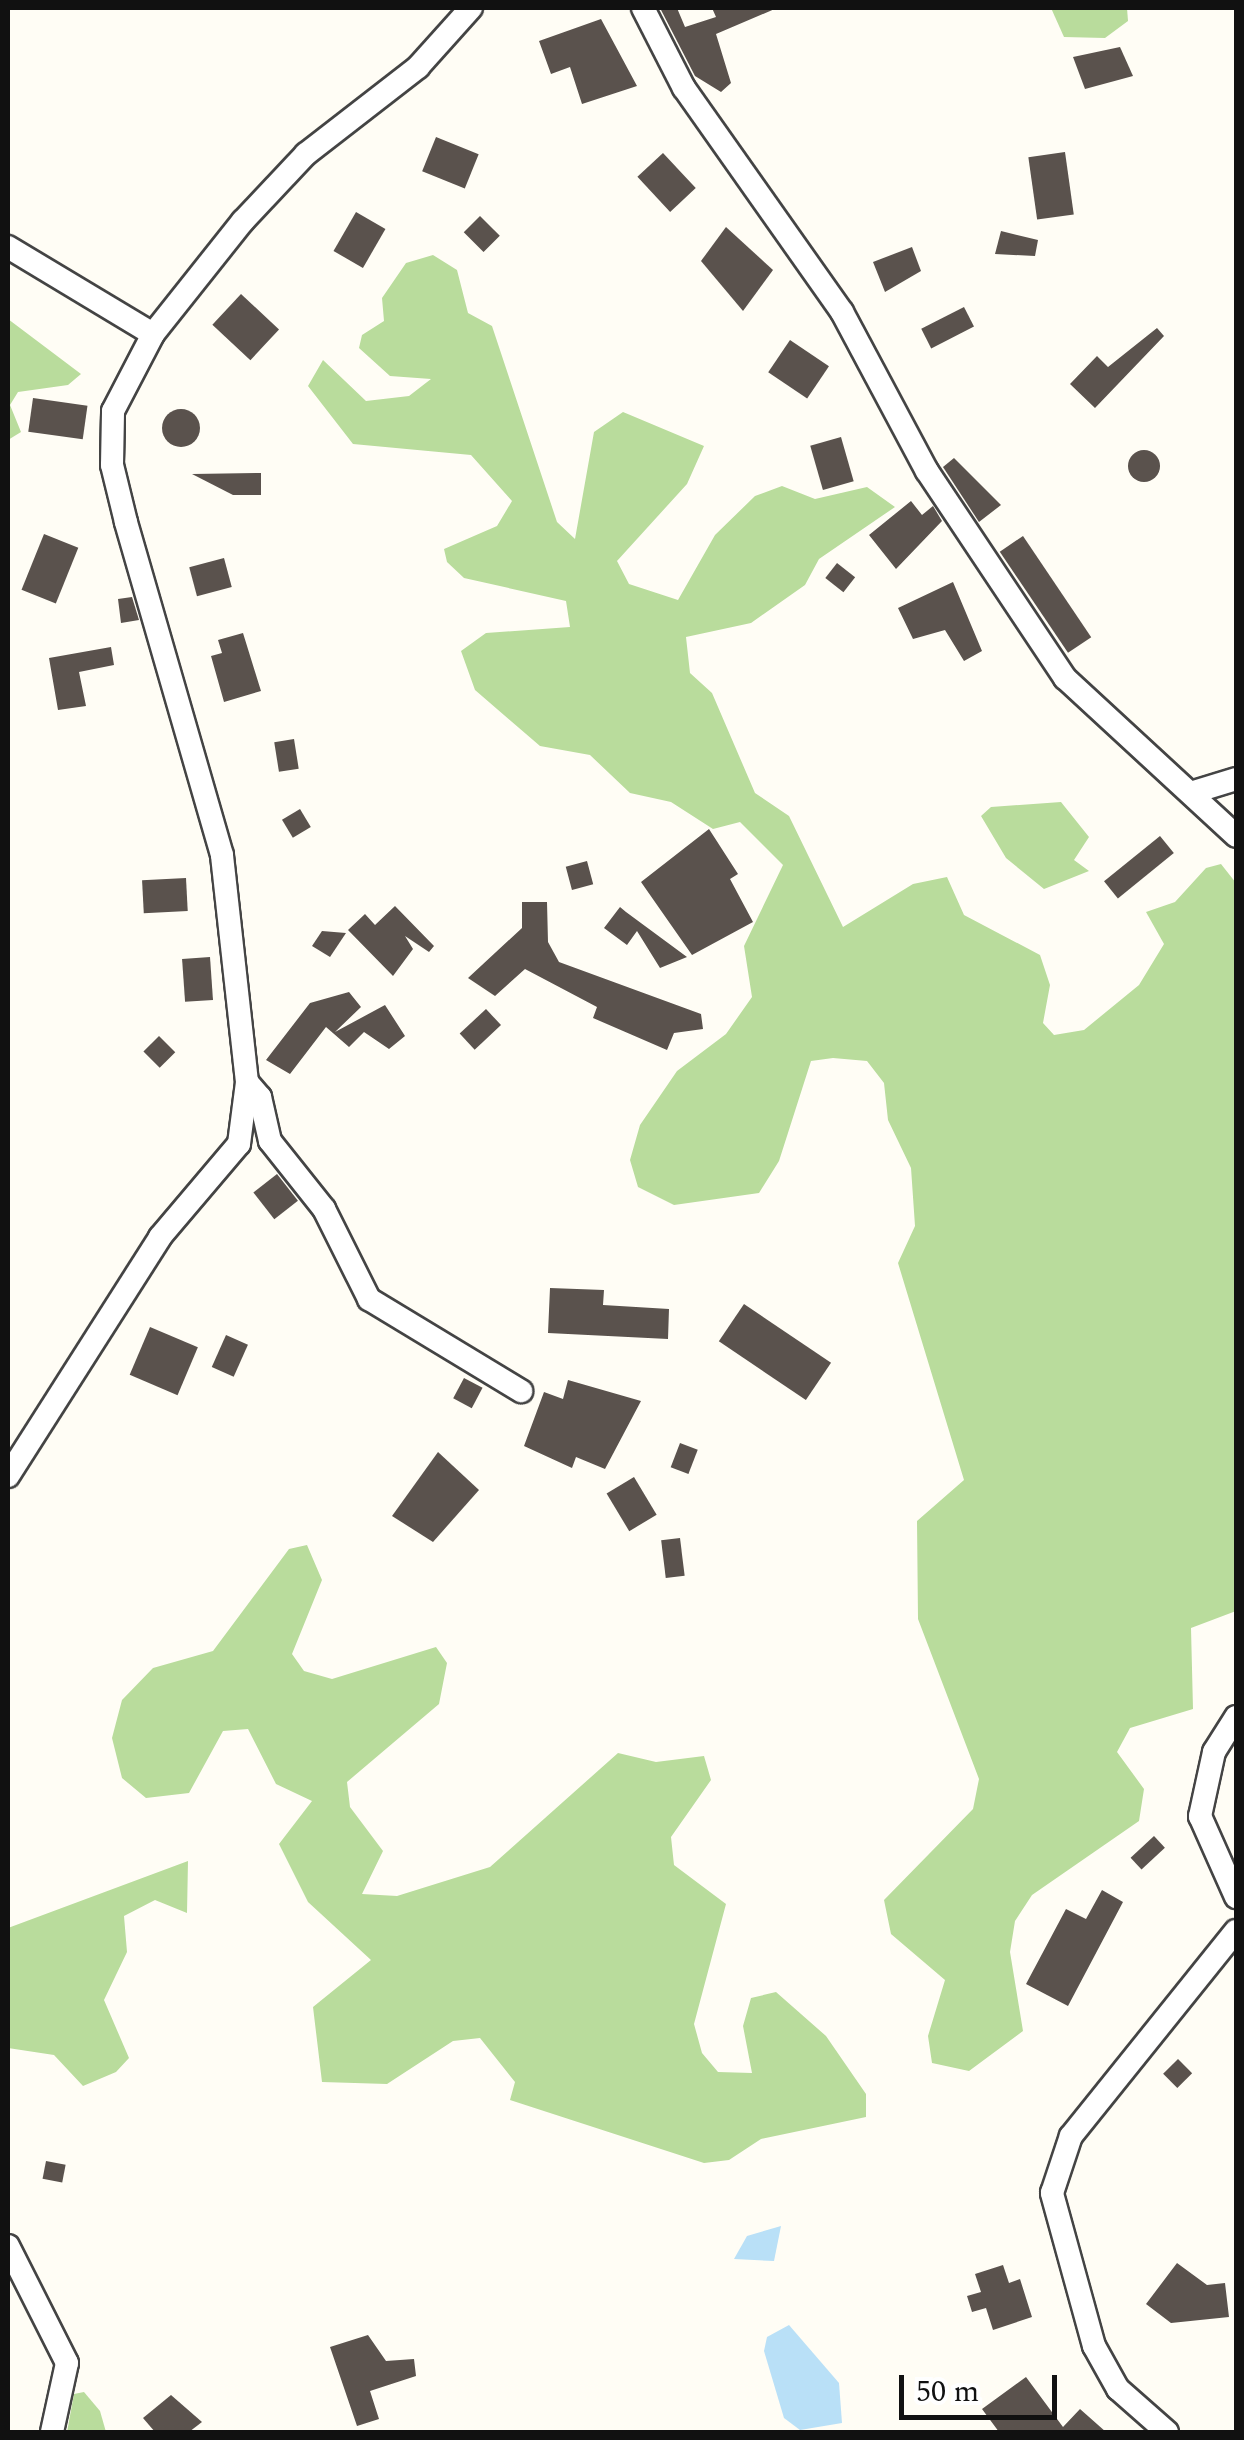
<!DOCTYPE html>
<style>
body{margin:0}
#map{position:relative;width:1244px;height:2440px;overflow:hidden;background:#fffdf5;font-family:Spectral,serif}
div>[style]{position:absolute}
.forest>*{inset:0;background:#b9dc9c}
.water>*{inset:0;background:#b9e0f7}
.building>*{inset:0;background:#5a524d;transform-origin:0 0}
.round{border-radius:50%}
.roads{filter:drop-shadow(2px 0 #444) drop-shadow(-2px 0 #444) drop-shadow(0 2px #444) drop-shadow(0 -2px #444)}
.minor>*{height:22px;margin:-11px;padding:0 11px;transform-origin:11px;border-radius:11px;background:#fff}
span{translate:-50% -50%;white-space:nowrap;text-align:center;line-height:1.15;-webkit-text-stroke:10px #fff;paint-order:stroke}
.frame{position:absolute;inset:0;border:10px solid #111;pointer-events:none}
.scale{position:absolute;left:899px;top:2375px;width:158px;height:45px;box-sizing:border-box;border:5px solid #111;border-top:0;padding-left:12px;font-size:30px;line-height:35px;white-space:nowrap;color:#111;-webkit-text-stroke:8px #fff;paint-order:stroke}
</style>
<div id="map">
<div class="forest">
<div style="clip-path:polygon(1051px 8px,1127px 8px,1128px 21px,1105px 38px,1064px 37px)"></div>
<div style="clip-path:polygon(433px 255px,457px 270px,468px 313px,492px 326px,557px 522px,575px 539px,594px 432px,623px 412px,704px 446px,687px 484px,617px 561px,629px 584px,678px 600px,715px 535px,755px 496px,782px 486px,815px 499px,867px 487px,895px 507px,819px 559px,805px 585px,751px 623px,686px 637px,690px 673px,712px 693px,755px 793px,789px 816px,843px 927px,913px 884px,947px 877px,964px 915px,1040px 955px,1050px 985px,1043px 1023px,1054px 1035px,1084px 1030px,1139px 985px,1164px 944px,1146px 912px,1175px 902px,1206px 868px,1221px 864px,1236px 883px,1236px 1611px,1191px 1628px,1193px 1709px,1130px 1728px,1117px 1752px,1144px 1789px,1139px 1821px,1032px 1895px,1015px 1921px,1010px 1952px,1023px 2031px,969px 2071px,932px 2063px,928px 2036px,945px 1980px,891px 1934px,884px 1900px,973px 1809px,979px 1779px,918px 1619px,917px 1521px,964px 1480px,898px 1263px,915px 1226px,911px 1168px,888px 1120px,884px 1083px,867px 1061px,833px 1058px,811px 1061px,779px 1161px,759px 1193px,674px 1205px,638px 1187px,630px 1160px,640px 1125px,677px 1071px,726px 1034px,752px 997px,744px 946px,783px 865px,740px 822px,713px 829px,671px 802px,630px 793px,590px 755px,540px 746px,475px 690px,461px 651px,486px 633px,570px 627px,566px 601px,464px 578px,447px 562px,444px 549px,497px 526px,512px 501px,471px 455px,353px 444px,308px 386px,323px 360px,366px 401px,409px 396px,431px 379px,390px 376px,359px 348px,362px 335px,384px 321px,382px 298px,406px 263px)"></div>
<div style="clip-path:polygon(8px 319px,81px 374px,68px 385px,18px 392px,10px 405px,21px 432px,8px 440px)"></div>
<div style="clip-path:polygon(1061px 802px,1089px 837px,1074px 860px,1089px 871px,1044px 889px,1006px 858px,981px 816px,991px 807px)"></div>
<div style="clip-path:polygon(307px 1545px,322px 1580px,292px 1654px,304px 1671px,332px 1679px,436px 1647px,447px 1663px,439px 1704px,347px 1782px,350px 1807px,383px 1851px,362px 1894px,397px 1896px,490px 1867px,618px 1753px,656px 1762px,704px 1756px,711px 1780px,671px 1837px,674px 1865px,726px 1904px,694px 2024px,702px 2053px,718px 2072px,752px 2073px,743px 2026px,751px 1998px,776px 1992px,826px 2036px,866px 2094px,866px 2117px,761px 2139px,729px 2160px,704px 2163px,510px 2100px,515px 2082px,480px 2038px,453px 2041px,387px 2084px,322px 2082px,313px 2007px,371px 1960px,308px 1902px,279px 1844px,312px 1801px,276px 1784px,248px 1729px,223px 1731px,189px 1793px,146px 1798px,122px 1778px,112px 1738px,122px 1700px,153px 1668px,213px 1651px,289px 1549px)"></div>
<div style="clip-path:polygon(188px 1861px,187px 1913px,155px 1900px,124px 1916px,127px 1952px,104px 2000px,129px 2058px,116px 2072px,83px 2086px,54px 2055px,8px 2048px,8px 1928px)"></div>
<div style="clip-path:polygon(84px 2392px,100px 2411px,106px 2432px,67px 2432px,74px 2394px)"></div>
</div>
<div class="water">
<div style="clip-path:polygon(781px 2226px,774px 2261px,734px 2259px,747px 2236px)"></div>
<div style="clip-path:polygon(789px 2325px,839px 2383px,842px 2423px,800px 2430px,784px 2418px,764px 2351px,767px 2337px)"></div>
</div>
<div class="building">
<div style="clip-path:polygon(660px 8px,677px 8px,685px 27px,716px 17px,712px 8px,777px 8px,716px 34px,731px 83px,721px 92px,695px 76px)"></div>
<div style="clip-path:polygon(601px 19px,637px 86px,582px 104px,570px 67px,551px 74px,539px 41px)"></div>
<div style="clip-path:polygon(1120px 47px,1133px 76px,1085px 89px,1073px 57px)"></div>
<div style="left:436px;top:137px;width:46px;height:37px;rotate:22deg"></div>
<div style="left:1065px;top:152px;width:63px;height:37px;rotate:82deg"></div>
<div style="left:663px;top:153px;width:48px;height:35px;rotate:47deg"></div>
<div style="left:356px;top:212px;width:34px;height:45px;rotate:30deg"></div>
<div style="left:480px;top:216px;width:28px;height:23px;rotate:45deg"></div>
<div style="clip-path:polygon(726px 227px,773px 270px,743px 311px,701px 261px)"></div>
<div style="clip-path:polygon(1001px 231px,1038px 240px,1035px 256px,995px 254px)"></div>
<div style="clip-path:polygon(912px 247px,921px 271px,885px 292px,873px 262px)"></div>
<div style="left:241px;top:294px;width:52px;height:42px;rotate:43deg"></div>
<div style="left:964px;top:307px;width:22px;height:48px;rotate:63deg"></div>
<div style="clip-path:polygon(1157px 328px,1164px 336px,1095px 408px,1070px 384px,1097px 356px,1108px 367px)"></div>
<div style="left:790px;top:340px;width:47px;height:39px;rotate:34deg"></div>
<div style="left:33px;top:398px;width:55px;height:34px;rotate:8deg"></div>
<div class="round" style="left:162px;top:409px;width:38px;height:38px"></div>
<div style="left:841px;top:437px;width:46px;height:32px;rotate:74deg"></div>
<div class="round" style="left:1128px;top:450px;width:32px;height:32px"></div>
<div style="clip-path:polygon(954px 458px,1001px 505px,979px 522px,943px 467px)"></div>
<div style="clip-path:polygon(261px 473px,261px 495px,233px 495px,192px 474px)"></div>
<div style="clip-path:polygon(911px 501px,922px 515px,933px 506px,942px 521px,896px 569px,869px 535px)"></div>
<div style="left:44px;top:534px;width:37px;height:60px;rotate:22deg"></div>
<div style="left:1023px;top:536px;width:122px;height:28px;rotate:56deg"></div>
<div style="left:224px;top:558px;width:30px;height:36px;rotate:75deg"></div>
<div style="left:837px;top:563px;width:23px;height:19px;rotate:38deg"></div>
<div style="clip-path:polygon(953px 582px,982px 651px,964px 661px,945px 630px,913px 639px,898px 608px)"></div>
<div style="clip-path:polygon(132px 597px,139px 620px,121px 623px,118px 599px)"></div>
<div style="clip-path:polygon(243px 633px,261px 691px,224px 702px,211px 656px,222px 653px,218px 640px)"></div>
<div style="clip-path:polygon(111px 647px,114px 665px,79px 672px,86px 706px,58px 710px,49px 658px)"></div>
<div style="left:294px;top:739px;width:30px;height:20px;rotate:81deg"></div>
<div style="left:300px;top:809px;width:21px;height:21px;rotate:59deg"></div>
<div style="clip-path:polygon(709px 829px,738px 874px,730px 879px,753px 922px,692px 955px,641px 882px)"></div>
<div style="left:1160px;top:836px;width:22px;height:72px;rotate:51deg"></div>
<div style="left:587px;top:861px;width:24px;height:22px;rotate:75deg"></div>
<div style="left:186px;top:878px;width:33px;height:44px;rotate:87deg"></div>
<div style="clip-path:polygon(522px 902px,547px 902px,548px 942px,559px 962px,701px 1014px,703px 1029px,674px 1033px,667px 1050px,593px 1018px,597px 1007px,525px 969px,495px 996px,468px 978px,522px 928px)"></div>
<div style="clip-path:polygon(395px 906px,434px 946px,429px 952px,405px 936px,413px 949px,393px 976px,348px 930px,365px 914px,375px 925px)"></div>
<div style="clip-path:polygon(620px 907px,626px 912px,687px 957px,660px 968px,637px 931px,627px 945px,604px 928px)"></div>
<div style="clip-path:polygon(322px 931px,346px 933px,330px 957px,312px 946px)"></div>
<div style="left:210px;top:957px;width:43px;height:28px;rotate:86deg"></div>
<div style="clip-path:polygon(349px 992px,361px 1007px,335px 1032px,385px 1005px,405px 1036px,389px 1049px,364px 1032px,349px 1047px,326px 1027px,290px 1074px,266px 1060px,310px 1003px)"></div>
<div style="left:486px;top:1009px;width:22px;height:36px;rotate:47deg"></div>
<div style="left:159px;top:1036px;width:23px;height:22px;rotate:45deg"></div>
<div style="left:277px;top:1174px;width:34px;height:30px;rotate:52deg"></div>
<div style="clip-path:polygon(550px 1288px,604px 1290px,603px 1305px,669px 1309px,668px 1339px,548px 1333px)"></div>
<div style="left:744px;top:1304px;width:105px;height:45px;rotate:34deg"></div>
<div style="left:150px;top:1327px;width:52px;height:52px;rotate:23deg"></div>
<div style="left:226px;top:1335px;width:24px;height:35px;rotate:24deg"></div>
<div style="left:464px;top:1378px;width:21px;height:23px;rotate:28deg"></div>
<div style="clip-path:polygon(568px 1380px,641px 1401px,605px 1469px,576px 1457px,572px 1468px,524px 1446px,544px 1392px,563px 1399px)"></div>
<div style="left:680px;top:1443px;width:19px;height:26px;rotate:21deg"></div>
<div style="clip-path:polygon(438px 1452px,479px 1490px,433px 1542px,392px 1516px)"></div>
<div style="left:634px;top:1477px;width:44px;height:32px;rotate:59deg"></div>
<div style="left:680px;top:1538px;width:38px;height:19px;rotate:83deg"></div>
<div style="left:1154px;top:1836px;width:16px;height:32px;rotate:47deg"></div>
<div style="clip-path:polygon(1102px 1890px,1123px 1902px,1068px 2006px,1026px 1984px,1066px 1909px,1086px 1919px)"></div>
<div style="left:1178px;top:2059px;width:20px;height:21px;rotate:45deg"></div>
<div style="left:46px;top:2161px;width:20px;height:18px;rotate:11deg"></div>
<div style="clip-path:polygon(1177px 2263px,1207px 2285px,1225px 2283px,1229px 2317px,1171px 2323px,1146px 2304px)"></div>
<div style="clip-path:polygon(1003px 2265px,1009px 2283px,1020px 2279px,1032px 2317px,993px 2330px,986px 2308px,972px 2312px,967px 2296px,981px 2292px,975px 2274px)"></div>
<div style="clip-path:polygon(368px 2335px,386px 2361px,414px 2359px,416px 2376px,370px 2391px,379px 2419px,357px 2426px,330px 2347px)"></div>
<div style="clip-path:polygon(1026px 2377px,1063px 2427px,1080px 2409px,1106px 2432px,999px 2432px,982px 2409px)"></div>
<div style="clip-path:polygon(171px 2395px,202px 2422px,189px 2432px,155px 2432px,143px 2418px)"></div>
</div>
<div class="roads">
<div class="minor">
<div style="left:643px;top:8px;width:90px;rotate:62.9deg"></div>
<div style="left:684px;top:88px;width:274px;rotate:54.8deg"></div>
<div style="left:842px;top:312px;width:180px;rotate:61.9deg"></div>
<div style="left:927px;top:471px;width:249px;rotate:56.3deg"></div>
<div style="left:1065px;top:678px;width:233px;rotate:42.7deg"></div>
<div style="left:8px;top:247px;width:169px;rotate:31deg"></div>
<div style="left:1197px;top:791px;width:41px;rotate:-17.1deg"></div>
<div style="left:247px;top:1082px;width:20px;rotate:49deg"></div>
<div style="left:260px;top:1097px;width:45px;rotate:77.2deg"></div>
<div style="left:270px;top:1141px;width:87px;rotate:51.5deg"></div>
<div style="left:324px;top:1209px;width:101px;rotate:63.4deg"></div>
<div style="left:369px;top:1299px;width:178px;rotate:31.2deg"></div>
<div style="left:8px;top:1476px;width:283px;rotate:-57.5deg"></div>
<div style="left:160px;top:1237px;width:122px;rotate:-49.7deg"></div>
<div style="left:239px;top:1144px;width:63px;rotate:-82.6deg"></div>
<div style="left:247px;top:1082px;width:228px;rotate:-96.3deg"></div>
<div style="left:222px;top:855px;width:347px;rotate:-106.1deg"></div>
<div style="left:126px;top:522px;width:59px;rotate:-103.8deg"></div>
<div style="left:112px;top:465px;width:54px;rotate:-88.9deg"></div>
<div style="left:113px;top:411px;width:87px;rotate:-62.5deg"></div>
<div style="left:153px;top:334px;width:144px;rotate:-51.5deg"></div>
<div style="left:243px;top:221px;width:92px;rotate:-46.8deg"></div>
<div style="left:306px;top:154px;width:142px;rotate:-37.8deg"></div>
<div style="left:418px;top:67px;width:79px;rotate:-48.1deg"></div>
<div style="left:1236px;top:1717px;width:41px;rotate:122.2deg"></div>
<div style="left:1214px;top:1752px;width:66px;rotate:102.3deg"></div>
<div style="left:1200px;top:1816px;width:89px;rotate:66deg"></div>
<div style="left:8px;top:2246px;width:131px;rotate:63.2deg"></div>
<div style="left:67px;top:2363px;width:71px;rotate:102.3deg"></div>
<div style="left:1167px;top:2432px;width:65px;rotate:-138.7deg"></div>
<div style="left:1118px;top:2389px;width:49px;rotate:-119.2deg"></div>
<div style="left:1094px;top:2346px;width:159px;rotate:-105.4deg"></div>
<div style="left:1052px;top:2193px;width:60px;rotate:-71.6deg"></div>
<div style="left:1071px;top:2136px;width:263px;rotate:-51.2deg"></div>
</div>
</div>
<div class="frame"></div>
<div class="scale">50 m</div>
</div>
